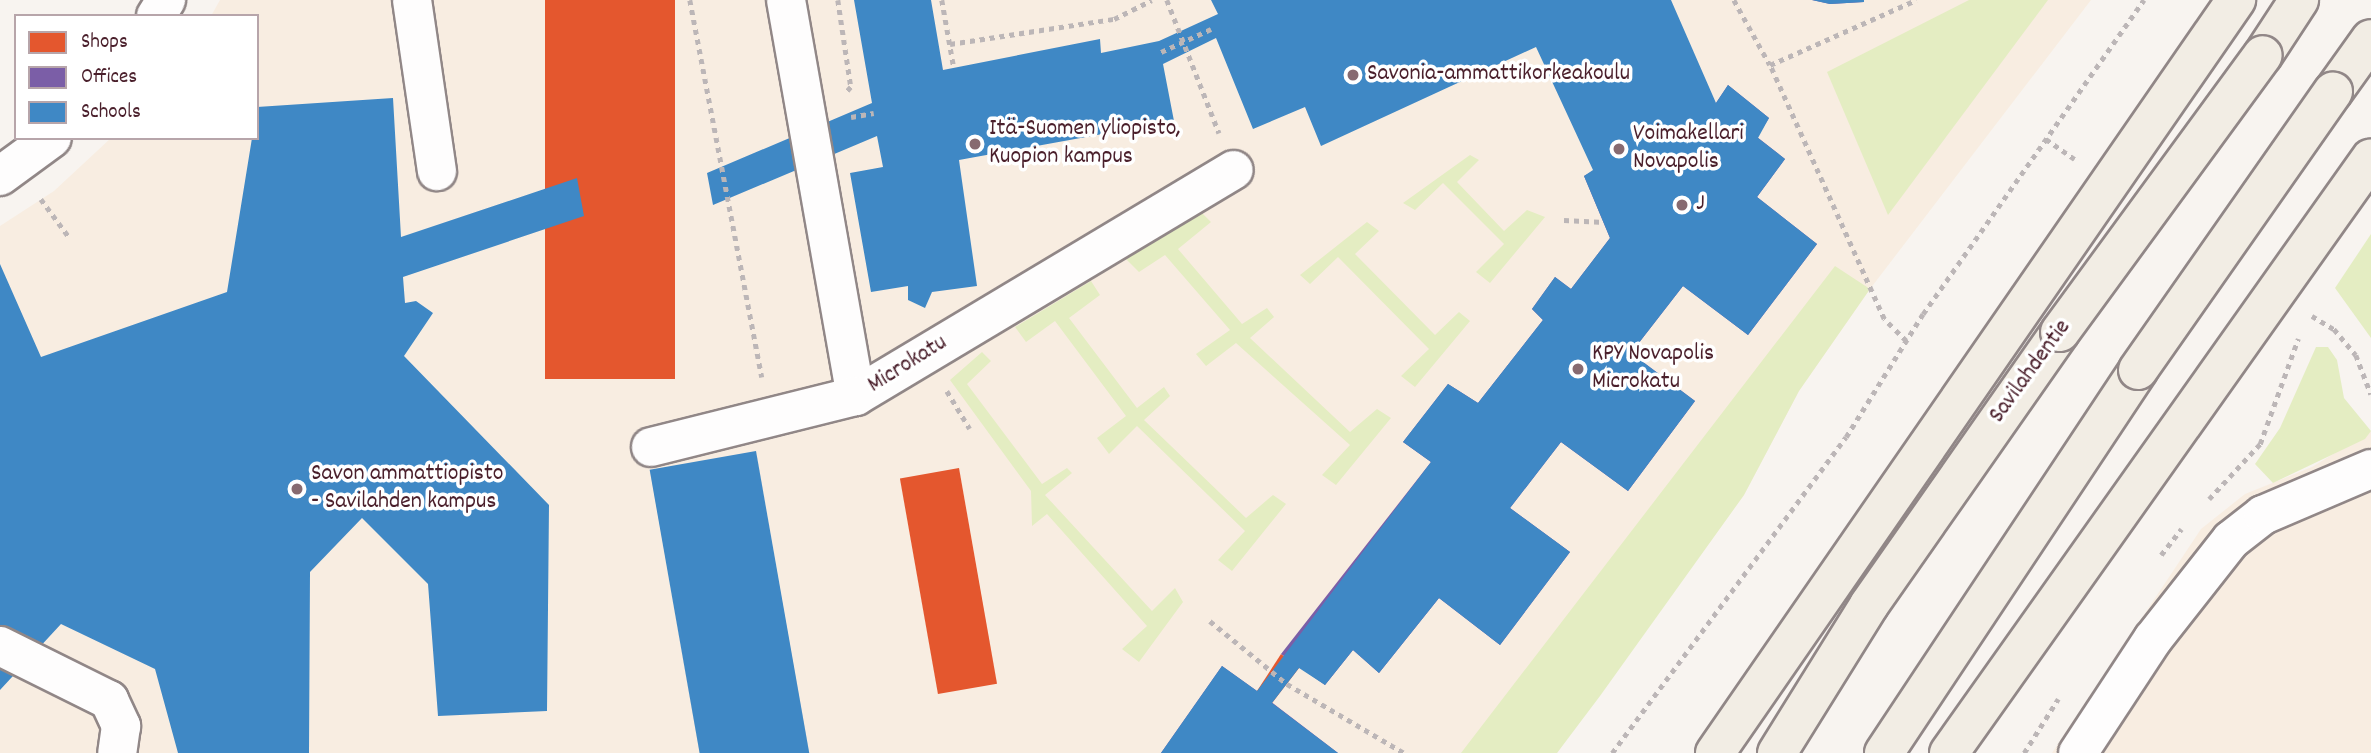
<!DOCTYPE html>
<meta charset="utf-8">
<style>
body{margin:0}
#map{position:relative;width:2371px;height:753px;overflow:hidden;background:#f8f4f0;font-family:Dekko,sans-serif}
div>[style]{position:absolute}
.built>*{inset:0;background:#f8ede1}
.green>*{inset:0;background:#e4edc2}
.shops>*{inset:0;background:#e4572e;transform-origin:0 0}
.offices>*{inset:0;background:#7b5ea7}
.schools>*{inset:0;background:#3f88c5;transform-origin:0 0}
.path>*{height:4.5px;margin-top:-2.25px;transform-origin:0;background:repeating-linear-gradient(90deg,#bcb6b7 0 5px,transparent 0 10px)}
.roads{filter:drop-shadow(2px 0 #918787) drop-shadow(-2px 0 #918787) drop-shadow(0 2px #918787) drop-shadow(0 -2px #918787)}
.minor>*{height:38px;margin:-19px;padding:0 19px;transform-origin:19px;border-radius:19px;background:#fefdfd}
.major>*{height:38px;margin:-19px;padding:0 19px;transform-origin:19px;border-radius:19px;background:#f2ede4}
.bridges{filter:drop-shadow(2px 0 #918787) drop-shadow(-2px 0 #918787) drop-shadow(0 2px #918787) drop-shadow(0 -2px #918787)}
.major-bridge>*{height:38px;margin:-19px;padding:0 19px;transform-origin:19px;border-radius:19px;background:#f2ede4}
.dots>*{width:19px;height:19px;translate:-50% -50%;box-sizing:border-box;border:4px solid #fff;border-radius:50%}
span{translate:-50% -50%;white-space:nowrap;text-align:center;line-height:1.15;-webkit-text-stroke:7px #fff;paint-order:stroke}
.poi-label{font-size:24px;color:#4a1f2b}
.left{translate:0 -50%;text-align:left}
.street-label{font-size:24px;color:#4a1f2b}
.legend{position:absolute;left:14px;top:14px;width:245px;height:126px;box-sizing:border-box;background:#fff;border:2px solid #b7a5aa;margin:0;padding:9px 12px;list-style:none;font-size:21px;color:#4a1f2b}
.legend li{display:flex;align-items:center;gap:14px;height:35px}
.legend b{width:35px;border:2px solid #b7a5aa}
</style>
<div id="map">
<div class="built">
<div style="clip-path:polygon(220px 0,2091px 0,1870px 289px,1799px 391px,1744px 495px,1557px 753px,0 753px,0 226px,54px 191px,111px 138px,257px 138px,257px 16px,211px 16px)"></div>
<div style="clip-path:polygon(2371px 431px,2371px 753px,2052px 753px,2201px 529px,2245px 494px,2312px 467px)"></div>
</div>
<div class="green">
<div style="clip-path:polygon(1969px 0,2048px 0,1888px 215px,1827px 72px)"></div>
<div style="clip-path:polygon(1470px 155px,1479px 160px,1457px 182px,1504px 231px,1527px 210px,1545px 217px,1490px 283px,1476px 272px,1504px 244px,1443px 183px,1415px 210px,1403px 203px)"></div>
<div style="clip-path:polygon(1201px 212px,1211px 222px,1178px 249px,1242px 324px,1267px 308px,1274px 317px,1250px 338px,1350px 432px,1377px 409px,1391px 418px,1336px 485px,1322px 475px,1350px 445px,1236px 343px,1206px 366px,1196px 354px,1230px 330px,1165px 255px,1139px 272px,1126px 259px)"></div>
<div style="clip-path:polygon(1367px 222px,1379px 231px,1355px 254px,1435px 335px,1459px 312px,1470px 321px,1415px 387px,1401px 376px,1429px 349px,1338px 257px,1310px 284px,1300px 275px)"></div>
<div style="clip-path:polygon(2371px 234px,2371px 338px,2335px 288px)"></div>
<div style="clip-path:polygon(1835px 266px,1870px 289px,1799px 391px,1744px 495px,1600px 696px,1557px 753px,1461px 753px)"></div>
<div style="clip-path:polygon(1091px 281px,1100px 295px,1069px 318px,1137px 408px,1164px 387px,1170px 396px,1144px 420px,1246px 518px,1273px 495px,1286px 504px,1232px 571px,1218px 560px,1245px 531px,1137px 426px,1109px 454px,1097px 438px,1126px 416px,1055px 321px,1026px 342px,1015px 327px)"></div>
<div style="clip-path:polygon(2316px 347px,2328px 347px,2337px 360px,2344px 398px,2371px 431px,2365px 439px,2273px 483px,2255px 464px,2280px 428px)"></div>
<div style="clip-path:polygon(982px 352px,991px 361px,967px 384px,1042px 484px,1067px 468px,1072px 473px,1045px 495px,1152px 611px,1175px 588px,1183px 602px,1139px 662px,1122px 649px,1147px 626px,1047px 514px,1032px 526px,1031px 491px,950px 380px)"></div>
</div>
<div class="shops">
<div style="left:545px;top:0;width:130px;height:379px"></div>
<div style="left:959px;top:468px;width:219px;height:60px;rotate:80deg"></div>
<div style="clip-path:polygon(1281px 654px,1299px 668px,1272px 703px,1257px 691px)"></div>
</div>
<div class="offices">
<div style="clip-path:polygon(1812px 0,1864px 0,1864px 2px,1830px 4px)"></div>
<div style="clip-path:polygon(1728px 85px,1769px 118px,1757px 137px,1785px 159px,1757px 197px,1817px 244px,1748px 335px,1683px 286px,1631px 353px,1695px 401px,1628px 491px,1561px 442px,1510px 508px,1570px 552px,1500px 645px,1439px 598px,1379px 673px,1353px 650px,1325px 685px,1281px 654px,1431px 462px,1403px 442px,1448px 384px,1478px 403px,1543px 320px,1532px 309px,1555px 277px,1571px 289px,1610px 238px,1584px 176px,1716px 103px)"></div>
<div style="clip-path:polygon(1222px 666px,1257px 691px,1338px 753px,1161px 753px)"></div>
</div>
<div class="schools">
<div style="clip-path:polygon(854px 0,931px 0,943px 70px,1100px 39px,1101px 53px,1159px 41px,1218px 14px,1211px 0,1671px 0,1716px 103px,1728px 85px,1769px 118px,1758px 138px,1785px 159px,1757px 197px,1817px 244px,1748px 335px,1683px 286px,1631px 353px,1695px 401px,1628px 491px,1561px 442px,1510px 508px,1570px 552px,1500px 645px,1439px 598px,1379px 673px,1353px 650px,1325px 685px,1299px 668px,1272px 703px,1338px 753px,1161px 753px,1222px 666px,1257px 691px,1431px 462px,1403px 442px,1448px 384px,1478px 403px,1543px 320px,1532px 309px,1555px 277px,1571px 289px,1610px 238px,1584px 176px,1593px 170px,1536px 47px,1321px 146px,1305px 107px,1253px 129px,1216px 38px,1163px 64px,1174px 121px,959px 160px,977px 286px,932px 292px,925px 308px,908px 300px,908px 286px,871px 292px,850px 173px,883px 167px,877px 136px,713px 205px,707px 173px,872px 103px)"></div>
<div style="clip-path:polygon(1812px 0,1864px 0,1864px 2px,1830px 4px)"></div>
<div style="clip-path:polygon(393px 98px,401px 237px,577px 178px,584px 216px,403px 277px,405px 303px,416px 301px,433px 313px,404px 356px,549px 505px,547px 711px,438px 716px,428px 584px,362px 518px,310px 572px,309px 753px,178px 753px,155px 669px,61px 624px,0 690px,0 264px,41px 357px,227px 292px,252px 138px,257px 138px,257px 107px)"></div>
<div style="left:756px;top:451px;width:307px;height:108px;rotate:80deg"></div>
</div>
<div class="path">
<div style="left:690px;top:0;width:384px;rotate:79.2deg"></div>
<div style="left:838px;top:0;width:88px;rotate:81.5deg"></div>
<div style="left:851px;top:87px;width:9px;rotate:131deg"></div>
<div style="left:942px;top:0;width:69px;rotate:80deg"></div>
<div style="left:1167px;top:0;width:143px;rotate:68.6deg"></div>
<div style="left:1734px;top:0;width:74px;rotate:61deg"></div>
<div style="left:950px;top:44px;width:166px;rotate:-8.7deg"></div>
<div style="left:1114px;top:19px;width:42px;rotate:-26.6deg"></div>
<div style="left:1161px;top:52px;width:55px;rotate:-24.7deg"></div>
<div style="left:851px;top:117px;width:23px;rotate:-10deg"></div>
<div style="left:2046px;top:139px;width:35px;rotate:35deg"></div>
<div style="left:41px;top:199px;width:47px;rotate:53.6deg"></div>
<div style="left:1564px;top:220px;width:40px;rotate:2.9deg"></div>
<div style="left:2312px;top:316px;width:26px;rotate:31deg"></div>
<div style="left:2334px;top:329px;width:34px;rotate:50deg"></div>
<div style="left:2356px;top:355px;width:42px;rotate:69deg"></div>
<div style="left:1906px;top:341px;width:31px;rotate:-135deg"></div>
<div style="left:1884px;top:319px;width:278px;rotate:-114.2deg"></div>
<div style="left:1770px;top:65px;width:160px;rotate:-24deg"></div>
<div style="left:947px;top:391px;width:44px;rotate:58.8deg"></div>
<div style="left:2209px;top:499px;width:75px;rotate:-47.2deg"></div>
<div style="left:2260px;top:444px;width:112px;rotate:-70.1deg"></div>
<div style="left:2161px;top:555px;width:33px;rotate:-52deg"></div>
<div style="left:1210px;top:621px;width:99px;rotate:39.3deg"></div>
<div style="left:1287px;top:684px;width:136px;rotate:30.5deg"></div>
<div style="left:1612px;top:753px;width:393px;rotate:-53.5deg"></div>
<div style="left:1846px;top:437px;width:145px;rotate:-58deg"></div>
<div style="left:1923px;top:314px;width:384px;rotate:-54.9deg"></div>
<div style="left:2024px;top:753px;width:64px;rotate:-57.8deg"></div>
</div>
<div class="roads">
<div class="minor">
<div style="left:412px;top:0;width:173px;rotate:81.7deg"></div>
<div style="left:786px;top:0;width:402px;rotate:80deg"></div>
<div style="left:856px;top:396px;width:440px;rotate:-30.9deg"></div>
<div style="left:156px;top:16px;width:19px;rotate:-58deg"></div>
<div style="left:0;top:176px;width:64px;rotate:-36.2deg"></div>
<div style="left:651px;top:447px;width:211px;rotate:-14deg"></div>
<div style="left:0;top:646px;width:122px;rotate:26.4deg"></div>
<div style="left:109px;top:700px;width:29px;rotate:65deg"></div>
<div style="left:121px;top:726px;width:27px;rotate:98deg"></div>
<div style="left:2078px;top:753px;width:136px;rotate:-56.7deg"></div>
<div style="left:2153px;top:639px;width:126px;rotate:-51.8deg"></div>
<div style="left:2231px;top:540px;width:41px;rotate:-38deg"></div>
<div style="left:2263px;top:515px;width:117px;rotate:-23.1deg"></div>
</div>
<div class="major">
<div style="left:2263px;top:55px;width:66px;rotate:-56.8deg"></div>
<div style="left:2333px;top:92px;width:65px;rotate:-54.4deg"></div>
<div style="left:1715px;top:753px;width:916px;rotate:-55.32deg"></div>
<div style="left:1777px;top:753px;width:174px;rotate:-58.1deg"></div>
<div style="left:1869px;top:605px;width:333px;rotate:-55deg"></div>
<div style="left:1884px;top:753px;width:460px;rotate:-56.4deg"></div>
<div style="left:1949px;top:753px;width:729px;rotate:-54.65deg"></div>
</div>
</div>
<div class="bridges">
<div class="major-bridge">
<div style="left:2060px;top:332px;width:343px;rotate:-53.8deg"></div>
<div style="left:2138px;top:370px;width:340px;rotate:-55deg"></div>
</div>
</div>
<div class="dots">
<div style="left:1353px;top:75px;background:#876a70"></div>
<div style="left:975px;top:144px;background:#876a70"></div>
<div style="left:1619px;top:149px;background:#876a70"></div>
<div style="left:1682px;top:205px;background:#876a70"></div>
<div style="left:1578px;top:369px;background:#876a70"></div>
<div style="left:297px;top:489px;background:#876a70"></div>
</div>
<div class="poi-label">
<span class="left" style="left:1367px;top:75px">Savonia-ammattikorkeakoulu</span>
<span class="left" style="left:989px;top:144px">Itä-Suomen yliopisto,<br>Kuopion kampus</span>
<span class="left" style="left:1633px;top:149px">Voimakellari<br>Novapolis</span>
<span class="left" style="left:1696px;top:205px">J</span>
<span class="left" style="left:1592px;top:369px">KPY Novapolis<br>Microkatu</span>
<span class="left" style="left:311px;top:489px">Savon ammattiopisto<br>- Savilahden kampus</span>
</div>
<div class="street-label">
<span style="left:908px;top:365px;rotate:-32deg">Microkatu</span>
<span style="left:2031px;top:372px;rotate:-54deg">Savilahdentie</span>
</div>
<ul class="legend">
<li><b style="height:19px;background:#e4572e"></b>Shops</li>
<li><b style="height:19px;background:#7b5ea7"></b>Offices</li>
<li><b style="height:19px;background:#3f88c5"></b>Schools</li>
</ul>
</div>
